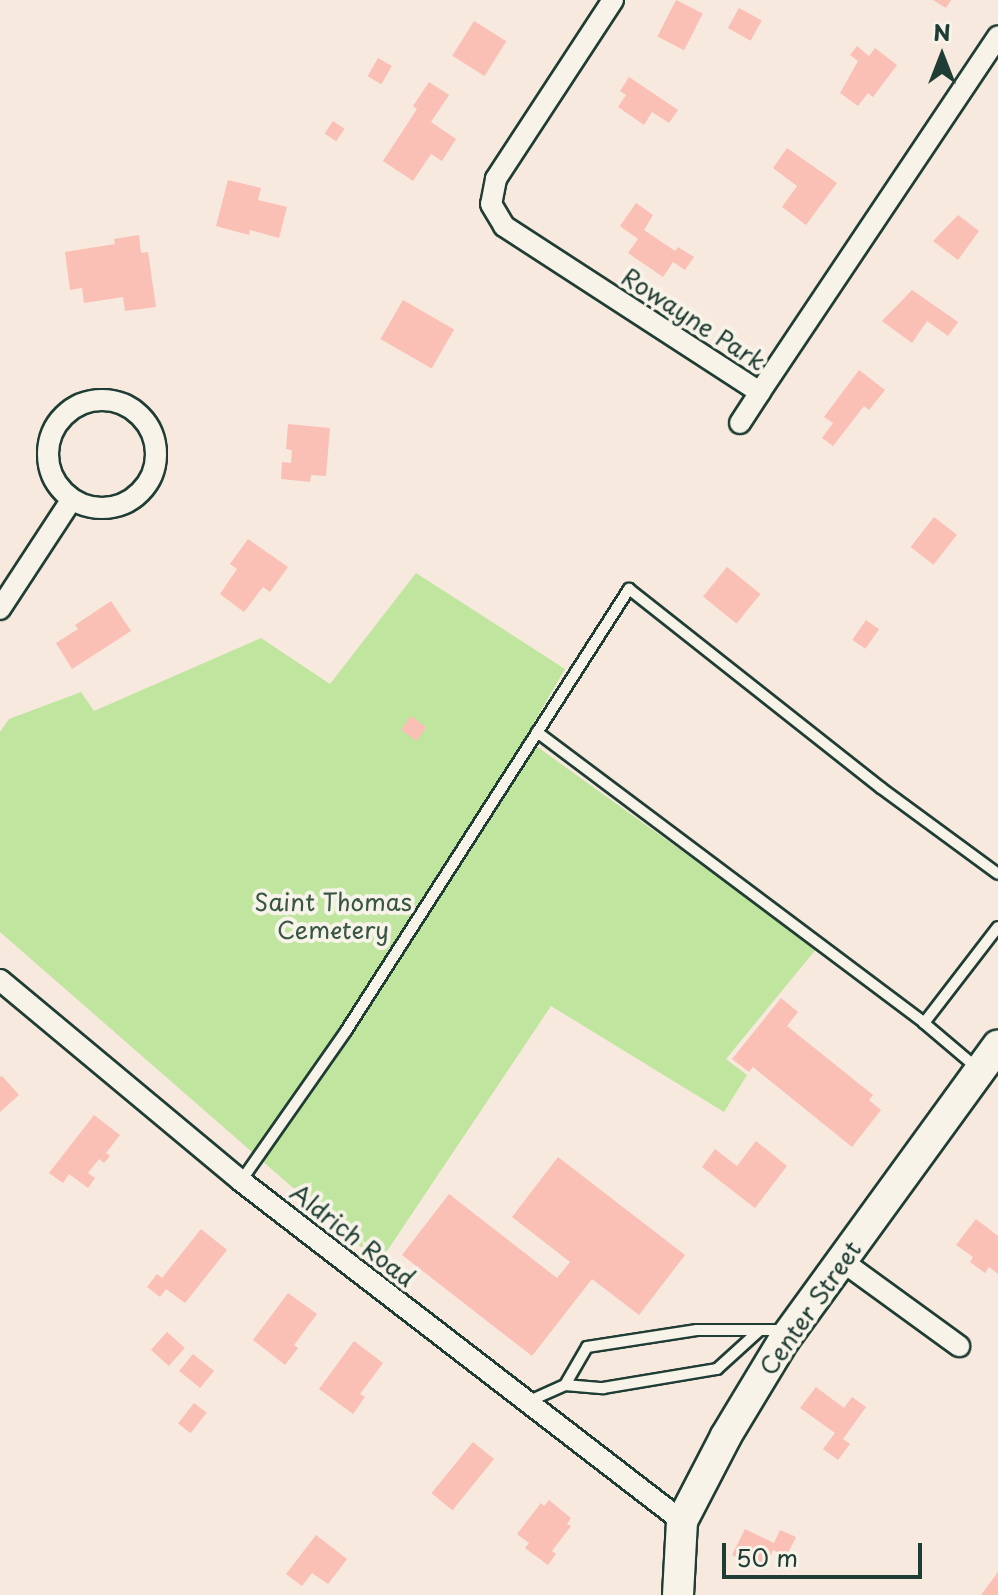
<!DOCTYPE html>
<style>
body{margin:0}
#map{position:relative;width:998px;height:1595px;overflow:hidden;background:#f8e9de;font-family:"Playpen Sans",sans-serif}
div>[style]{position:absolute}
.green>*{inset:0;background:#bfe59f}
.building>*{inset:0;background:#fabfb5;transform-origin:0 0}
.roads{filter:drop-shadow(2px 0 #1f3d34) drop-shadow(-2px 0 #1f3d34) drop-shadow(0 2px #1f3d34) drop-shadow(0 -2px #1f3d34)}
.lane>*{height:10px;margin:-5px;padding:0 5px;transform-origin:5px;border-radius:5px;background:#f7f3e8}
.street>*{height:20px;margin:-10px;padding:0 10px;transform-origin:10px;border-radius:10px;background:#f7f3e8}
.street>.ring{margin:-10px;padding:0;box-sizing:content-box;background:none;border:20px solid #f7f3e8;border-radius:50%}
.secondary>*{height:30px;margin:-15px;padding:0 15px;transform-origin:15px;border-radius:15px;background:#f7f3e8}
span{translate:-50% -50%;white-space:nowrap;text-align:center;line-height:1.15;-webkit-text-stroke:8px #f7f3e8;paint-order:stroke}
.street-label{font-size:24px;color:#1f3d34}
.park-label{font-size:24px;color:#375644}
.north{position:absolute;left:902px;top:16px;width:80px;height:80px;-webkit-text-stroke:6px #f7f3e8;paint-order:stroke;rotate:0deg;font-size:22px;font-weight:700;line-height:32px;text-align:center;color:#1f3d34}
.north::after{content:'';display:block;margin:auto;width:28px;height:36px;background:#1f3d34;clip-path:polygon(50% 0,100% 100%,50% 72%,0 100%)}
.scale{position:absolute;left:722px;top:1543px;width:200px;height:36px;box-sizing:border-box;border:4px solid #1f3d34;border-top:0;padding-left:10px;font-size:24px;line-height:28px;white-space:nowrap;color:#1f3d34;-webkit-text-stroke:6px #f7f3e8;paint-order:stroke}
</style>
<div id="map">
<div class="green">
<div style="clip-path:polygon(416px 573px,565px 669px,525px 738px,817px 948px,726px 1059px,747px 1075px,724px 1112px,551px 1006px,379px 1263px,0 932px,0 732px,9px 719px,81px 692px,94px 711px,261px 638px,330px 684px)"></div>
</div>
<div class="building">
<div style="left:676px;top:0;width:30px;height:41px;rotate:27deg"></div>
<div style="clip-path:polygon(933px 0,951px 0,946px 8px)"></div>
<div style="left:739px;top:8px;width:26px;height:23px;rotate:29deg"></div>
<div style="left:474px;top:21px;width:38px;height:41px;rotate:32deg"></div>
<div style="clip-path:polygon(857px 46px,869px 56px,875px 48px,897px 65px,873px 97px,868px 93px,858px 106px,840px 93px,858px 61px,850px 55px)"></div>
<div style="left:378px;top:58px;width:16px;height:21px;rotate:30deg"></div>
<div style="clip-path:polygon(629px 77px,678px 110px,669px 123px,652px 112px,644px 125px,618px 107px,626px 95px,620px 91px)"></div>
<div style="clip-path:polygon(429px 82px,449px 95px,431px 122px,456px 139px,442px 161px,431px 154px,413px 181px,383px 161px,417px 109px,413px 106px)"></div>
<div style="left:333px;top:121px;width:14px;height:15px;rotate:34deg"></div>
<div style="clip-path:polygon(787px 148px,837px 183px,806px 225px,782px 207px,797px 186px,773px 168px)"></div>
<div style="clip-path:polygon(228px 180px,261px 188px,258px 200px,287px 207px,279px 238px,250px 230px,249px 235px,216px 226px)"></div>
<div style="clip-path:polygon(636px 203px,653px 215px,644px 230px,675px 251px,678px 247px,694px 257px,685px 270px,673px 262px,663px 277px,628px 253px,638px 239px,620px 226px)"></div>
<div style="clip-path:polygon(958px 215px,979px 231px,958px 260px,933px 241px)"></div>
<div style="clip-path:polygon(139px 235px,141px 253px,148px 252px,156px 307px,125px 311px,123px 297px,84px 303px,82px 288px,70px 290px,65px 252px,115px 244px,114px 239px)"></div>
<div style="clip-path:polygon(912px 290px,958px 322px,948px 336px,927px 321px,912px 343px,882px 321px)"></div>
<div style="left:403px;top:300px;width:59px;height:45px;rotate:30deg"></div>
<div style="clip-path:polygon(859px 370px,885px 390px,869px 410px,864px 406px,833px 446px,822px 438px,833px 423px,824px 417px)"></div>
<div style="clip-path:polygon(288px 424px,330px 428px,326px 476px,311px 475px,310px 482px,281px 479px,282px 462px,291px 463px,292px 450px,286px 449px)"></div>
<div style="left:934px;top:517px;width:29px;height:38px;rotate:38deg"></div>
<div style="clip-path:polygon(248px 539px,288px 567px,270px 592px,263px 587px,244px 612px,220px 594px,237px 569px,230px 564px)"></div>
<div style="left:727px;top:567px;width:43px;height:38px;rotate:39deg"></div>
<div style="clip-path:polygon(111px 601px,131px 631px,72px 669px,56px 643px,78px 629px,75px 625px)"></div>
<div style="left:866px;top:620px;width:16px;height:24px;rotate:35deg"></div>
<div style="left:411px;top:716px;width:19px;height:17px;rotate:36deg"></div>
<div style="clip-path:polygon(781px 998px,798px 1012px,787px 1026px,873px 1095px,869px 1100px,881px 1110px,852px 1147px,753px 1067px,749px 1072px,732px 1059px)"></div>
<div style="clip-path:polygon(2px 1076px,19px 1095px,0 1112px,0 1077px)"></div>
<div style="clip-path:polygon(94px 1115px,120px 1135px,106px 1153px,110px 1156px,104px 1163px,99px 1159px,88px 1173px,95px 1178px,88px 1188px,69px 1174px,63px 1183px,49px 1173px)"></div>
<div style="clip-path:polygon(756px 1141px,787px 1166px,755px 1208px,702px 1167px,715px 1149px,737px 1166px)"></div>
<div style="clip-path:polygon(558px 1157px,685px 1255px,639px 1315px,592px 1279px,532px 1356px,402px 1255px,449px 1194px,557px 1278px,570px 1262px,512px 1217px)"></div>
<div style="clip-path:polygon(976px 1219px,998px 1236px,998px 1274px,989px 1267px,985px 1273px,970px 1262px,973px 1257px,956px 1245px)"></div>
<div style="clip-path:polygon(201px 1229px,227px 1250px,185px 1303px,166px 1289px,160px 1297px,147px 1287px,157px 1274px,162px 1278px)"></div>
<div style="clip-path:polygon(288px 1293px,317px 1314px,294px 1345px,298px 1348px,285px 1365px,253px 1340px)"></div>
<div style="left:167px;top:1332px;width:24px;height:24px;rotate:42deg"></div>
<div style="clip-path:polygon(354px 1341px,383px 1363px,360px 1394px,365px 1397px,353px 1414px,319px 1389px)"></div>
<div style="left:193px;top:1354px;width:27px;height:22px;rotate:39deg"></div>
<div style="clip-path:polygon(816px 1387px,844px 1408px,852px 1397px,866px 1407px,843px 1439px,850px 1444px,838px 1460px,823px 1449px,835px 1433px,800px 1408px)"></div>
<div style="left:194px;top:1403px;width:16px;height:26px;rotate:38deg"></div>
<div style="left:473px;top:1442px;width:27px;height:66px;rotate:39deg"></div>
<div style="clip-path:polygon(549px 1500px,571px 1518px,567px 1524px,571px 1526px,552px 1551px,556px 1554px,548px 1565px,525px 1548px,529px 1543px,517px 1534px,541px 1503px,544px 1506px)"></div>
<div style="clip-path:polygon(745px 1529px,774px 1543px,780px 1530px,796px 1537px,786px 1557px,773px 1550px,764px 1570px,732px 1555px)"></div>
<div style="clip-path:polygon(316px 1535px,347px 1559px,328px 1584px,312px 1573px,302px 1586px,286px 1574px)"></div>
<div style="clip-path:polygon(998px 1572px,998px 1595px,981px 1595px)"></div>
</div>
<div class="roads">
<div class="lane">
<div style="left:537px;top:732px;width:484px;rotate:36.9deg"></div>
<div style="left:924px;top:1023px;width:70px;rotate:40.3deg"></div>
<div style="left:924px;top:1023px;width:121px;rotate:-52.4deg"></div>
<div style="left:241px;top:1181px;width:183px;rotate:-55deg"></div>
<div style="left:346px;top:1031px;width:525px;rotate:-57.37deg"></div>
<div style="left:629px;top:589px;width:321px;rotate:38.3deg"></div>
<div style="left:881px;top:788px;width:145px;rotate:36.3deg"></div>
<div style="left:565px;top:1385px;width:38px;rotate:5deg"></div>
<div style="left:603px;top:1388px;width:116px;rotate:-9.5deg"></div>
<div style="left:717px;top:1369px;width:58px;rotate:-42.2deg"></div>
<div style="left:527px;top:1402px;width:42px;rotate:-24.1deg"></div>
<div style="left:565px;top:1385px;width:44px;rotate:-59.9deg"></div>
<div style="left:587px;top:1347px;width:111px;rotate:-8.8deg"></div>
<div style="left:697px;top:1330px;width:89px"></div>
</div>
<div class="street">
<div style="left:613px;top:0;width:214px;rotate:123.2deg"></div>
<div style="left:496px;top:179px;width:25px;rotate:101deg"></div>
<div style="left:491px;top:204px;width:26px;rotate:59deg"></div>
<div style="left:504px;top:226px;width:305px;rotate:33deg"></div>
<div style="left:760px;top:392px;width:428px;rotate:-56.2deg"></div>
<div class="ring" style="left:48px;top:400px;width:88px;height:88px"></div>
<div style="left:740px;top:423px;width:37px;rotate:-57deg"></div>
<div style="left:0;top:609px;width:131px;rotate:-56.8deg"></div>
<div style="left:0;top:980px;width:314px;rotate:39.8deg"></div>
<div style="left:241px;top:1181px;width:557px;rotate:37.63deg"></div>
<div style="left:842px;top:1261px;width:145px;rotate:36deg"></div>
</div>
<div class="secondary">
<div style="left:678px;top:1595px;width:74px;rotate:-86.9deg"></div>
<div style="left:682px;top:1521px;width:96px;rotate:-62.6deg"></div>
<div style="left:726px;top:1436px;width:112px;rotate:-58.9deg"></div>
<div style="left:784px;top:1340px;width:364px;rotate:-54deg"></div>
</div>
</div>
<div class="street-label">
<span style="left:694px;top:319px;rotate:33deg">Rowayne Park</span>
<span style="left:353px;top:1235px;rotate:38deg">Aldrich Road</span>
<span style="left:810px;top:1308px;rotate:-55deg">Center Street</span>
</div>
<div class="park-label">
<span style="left:333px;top:916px">Saint Thomas<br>Cemetery</span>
</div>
<div class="north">N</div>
<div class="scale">50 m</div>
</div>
